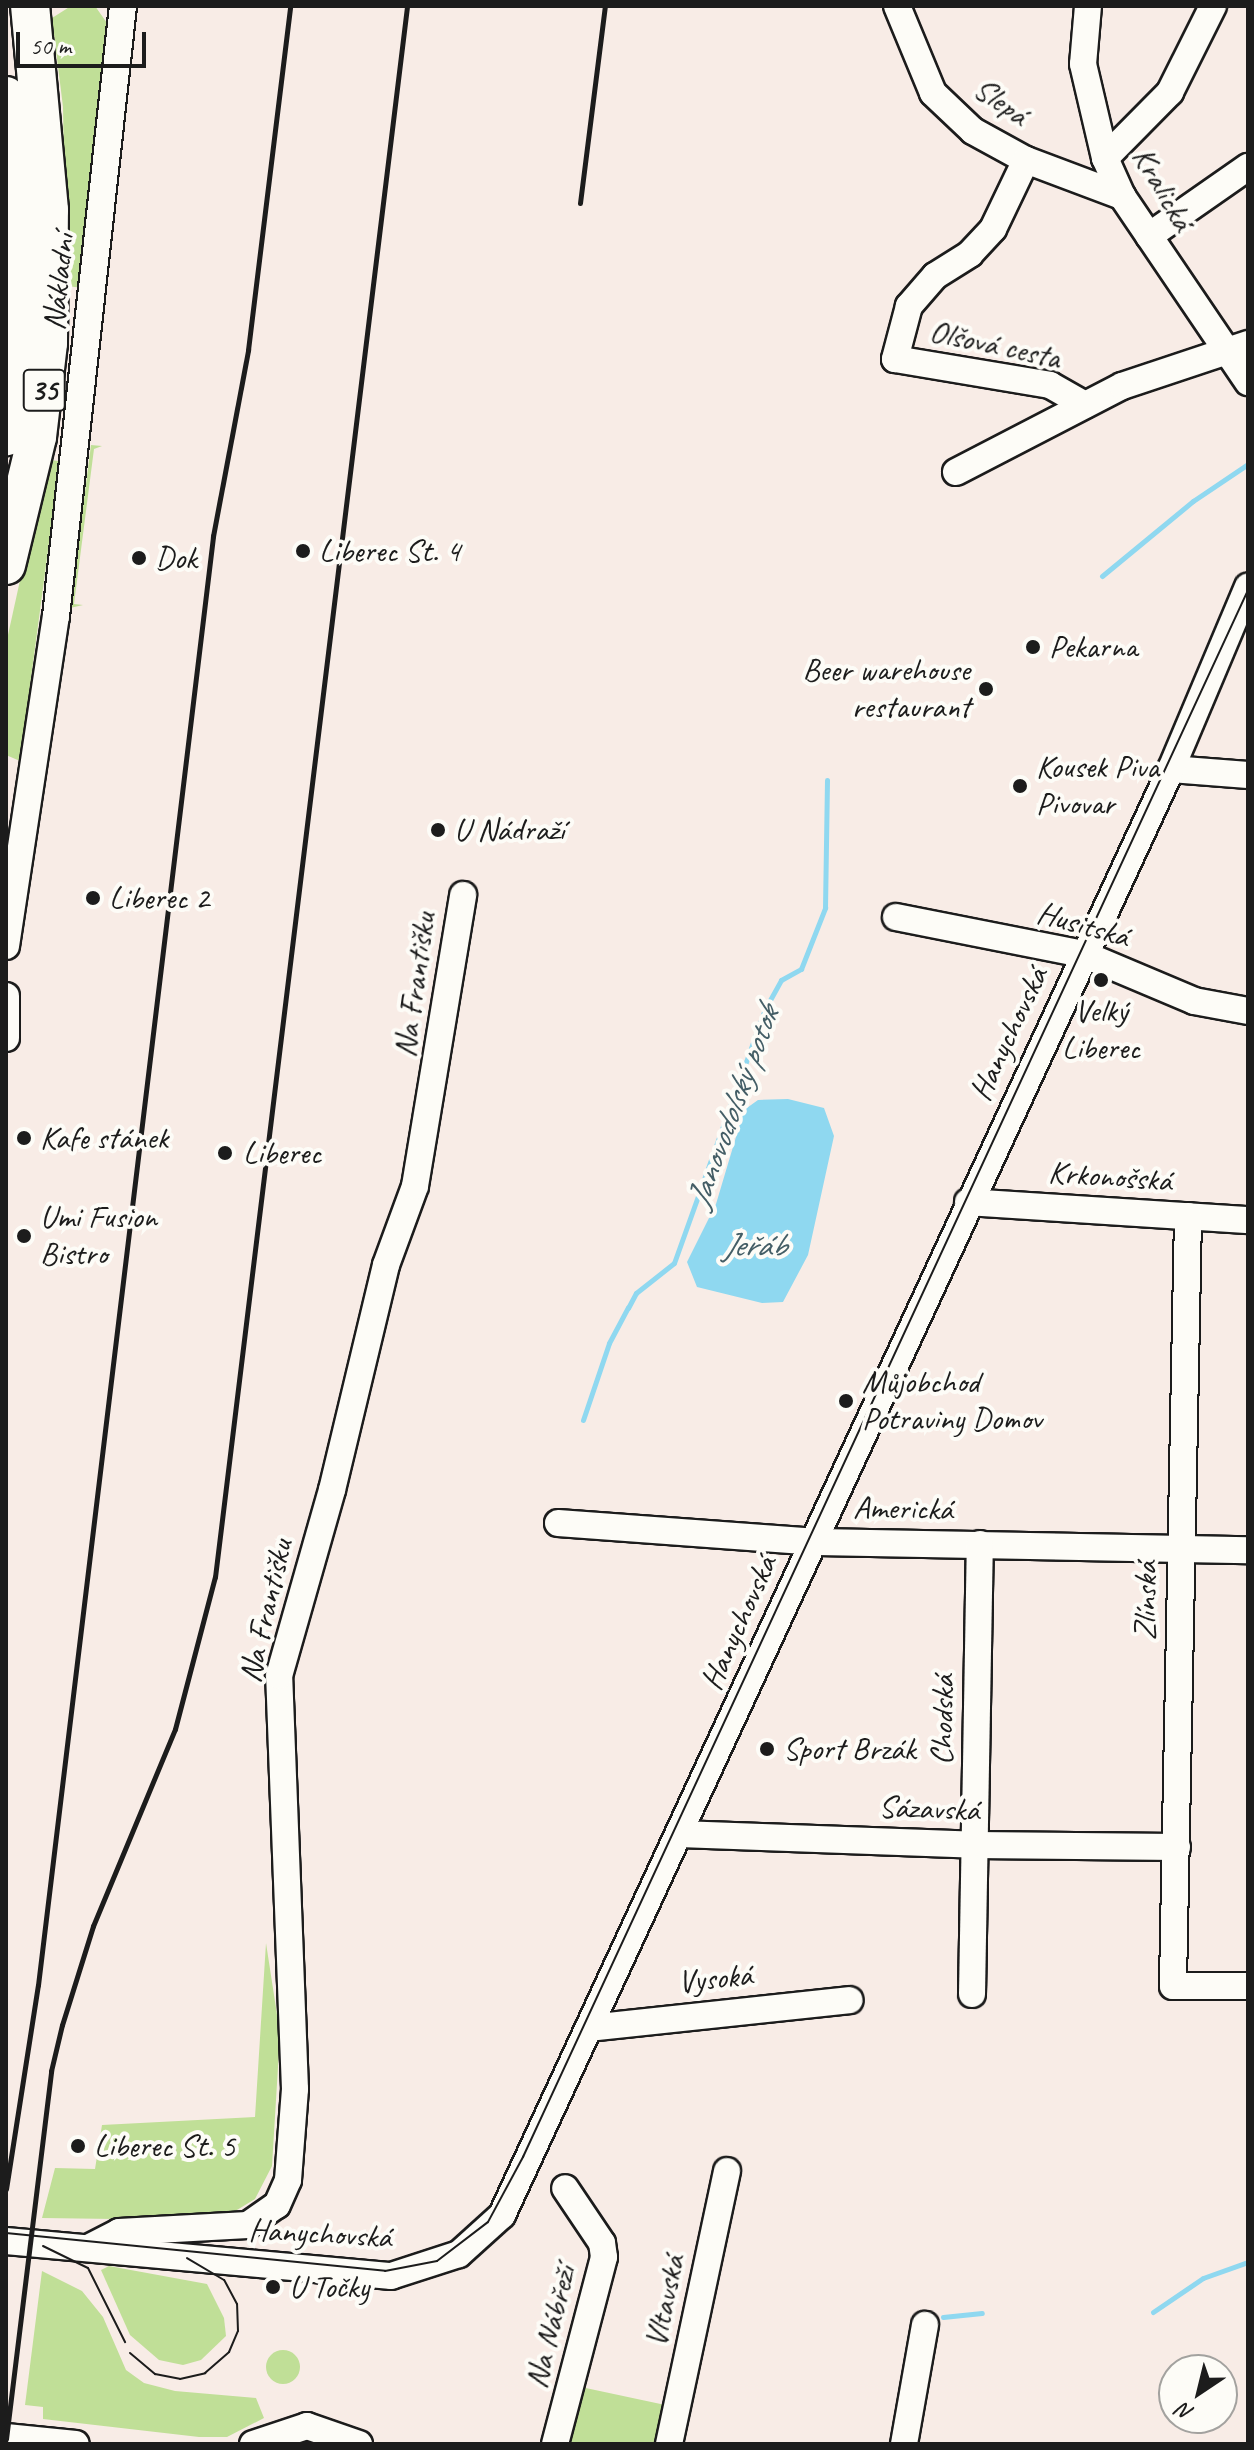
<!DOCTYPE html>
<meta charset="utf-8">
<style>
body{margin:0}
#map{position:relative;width:1254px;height:2450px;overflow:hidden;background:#f8ece6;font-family:Caveat,sans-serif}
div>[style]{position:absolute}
.green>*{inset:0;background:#c0df97}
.round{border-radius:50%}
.water>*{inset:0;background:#8fd8f0}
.stream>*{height:5px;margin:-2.5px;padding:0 2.5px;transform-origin:2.5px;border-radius:2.5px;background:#8fd8f0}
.roads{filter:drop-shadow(2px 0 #1c1c1c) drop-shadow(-2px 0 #1c1c1c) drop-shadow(0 2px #1c1c1c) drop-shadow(0 -2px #1c1c1c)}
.minor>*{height:26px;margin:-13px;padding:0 13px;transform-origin:13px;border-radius:13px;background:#fdfcf7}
.highway>*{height:38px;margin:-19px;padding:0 19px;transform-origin:19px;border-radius:19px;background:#fdfcf7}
.tram>*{height:2px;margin:-1px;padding:0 1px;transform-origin:1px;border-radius:1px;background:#1c1c1c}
.rail>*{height:5px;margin:-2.5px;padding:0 2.5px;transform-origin:2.5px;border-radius:2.5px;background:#1c1c1c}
.dots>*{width:22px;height:22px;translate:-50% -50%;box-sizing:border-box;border:4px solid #fdfcf7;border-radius:50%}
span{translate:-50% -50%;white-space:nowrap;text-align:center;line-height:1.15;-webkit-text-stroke:8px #fdfcf7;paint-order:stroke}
.shield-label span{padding:2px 6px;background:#fdfcf7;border:2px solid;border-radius:6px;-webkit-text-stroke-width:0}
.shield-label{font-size:30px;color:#1c1c1c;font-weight:700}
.street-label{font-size:32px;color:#1c1c1c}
.poi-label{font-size:32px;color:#1c1c1c}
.left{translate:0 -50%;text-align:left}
.right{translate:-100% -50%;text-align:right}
.water-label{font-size:34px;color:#445e66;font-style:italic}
.frame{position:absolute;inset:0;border:8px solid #1c1c1c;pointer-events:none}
.north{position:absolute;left:1158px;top:2354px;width:80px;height:80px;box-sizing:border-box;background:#fdfcf7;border:2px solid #a3a29f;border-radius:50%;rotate:215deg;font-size:22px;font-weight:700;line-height:32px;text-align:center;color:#1c1c1c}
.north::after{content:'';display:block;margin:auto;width:28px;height:36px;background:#1c1c1c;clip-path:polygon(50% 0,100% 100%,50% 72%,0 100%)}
.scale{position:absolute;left:16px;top:32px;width:130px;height:36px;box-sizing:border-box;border:4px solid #1c1c1c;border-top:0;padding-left:10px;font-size:24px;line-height:28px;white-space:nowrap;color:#1c1c1c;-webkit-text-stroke:6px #fdfcf7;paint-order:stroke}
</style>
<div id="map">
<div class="green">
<div style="clip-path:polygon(71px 6px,95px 6px,107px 23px,84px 288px,66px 286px,63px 107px,52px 18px)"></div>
<div style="clip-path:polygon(91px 445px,102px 446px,94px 449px,74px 604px,83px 605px,70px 608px)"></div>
<div style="clip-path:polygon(51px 460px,58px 461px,58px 475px,20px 761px,6px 755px,6px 644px,45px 467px)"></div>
<div style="clip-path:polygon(266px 1943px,280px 2034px,272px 2166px,255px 2199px,232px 2213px,187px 2220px,42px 2218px,55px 2168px,95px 2169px,102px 2125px,255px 2117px)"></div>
<div style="clip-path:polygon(109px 2266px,207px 2284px,224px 2318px,226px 2336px,201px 2360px,183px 2365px,159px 2360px,130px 2335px,101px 2270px)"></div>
<div style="clip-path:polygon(42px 2271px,82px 2291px,103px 2317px,126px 2370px,144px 2383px,175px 2391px,256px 2398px,264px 2418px,227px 2437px,199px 2437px,43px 2419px,43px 2407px,25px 2405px)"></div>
<div class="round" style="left:266px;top:2350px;width:34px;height:34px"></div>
<div style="clip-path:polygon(581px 2387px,670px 2406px,660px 2444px,564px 2444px)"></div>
</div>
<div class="water">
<div style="clip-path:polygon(788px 1099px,824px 1108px,834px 1136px,808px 1255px,783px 1302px,762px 1303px,697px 1287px,687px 1262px,716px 1204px,744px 1110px,758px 1100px)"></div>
</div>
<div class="stream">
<div style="left:1102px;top:576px;width:118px;rotate:-39.5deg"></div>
<div style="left:1193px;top:501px;width:66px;rotate:-33.9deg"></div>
<div style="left:583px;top:1420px;width:81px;rotate:-71.3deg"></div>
<div style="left:609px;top:1343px;width:40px;rotate:-62deg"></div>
<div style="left:628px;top:1308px;width:17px;rotate:-62deg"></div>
<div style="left:636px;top:1293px;width:48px;rotate:-38.3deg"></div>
<div style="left:674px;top:1263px;width:270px;rotate:-70.3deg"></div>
<div style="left:765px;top:1009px;width:33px;rotate:-61deg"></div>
<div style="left:781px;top:980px;width:23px;rotate:-29deg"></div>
<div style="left:801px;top:969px;width:66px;rotate:-68.5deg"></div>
<div style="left:825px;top:908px;width:128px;rotate:-89.1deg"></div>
<div style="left:1153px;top:2312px;width:60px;rotate:-34.2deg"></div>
<div style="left:1203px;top:2278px;width:48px;rotate:-19.6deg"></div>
<div style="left:943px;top:2317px;width:39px;rotate:-6deg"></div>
</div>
<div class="roads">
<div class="minor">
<div style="left:897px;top:6px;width:94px;rotate:67.5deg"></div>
<div style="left:933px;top:93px;width:55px;rotate:43.5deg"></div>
<div style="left:973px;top:131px;width:60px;rotate:28.7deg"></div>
<div style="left:1026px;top:160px;width:103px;rotate:20.6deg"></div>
<div style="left:1088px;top:6px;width:58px;rotate:94.9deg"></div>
<div style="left:1083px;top:64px;width:97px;rotate:76.8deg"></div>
<div style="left:1105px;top:158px;width:42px;rotate:65.9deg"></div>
<div style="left:1122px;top:196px;width:225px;rotate:55.9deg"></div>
<div style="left:1105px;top:158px;width:93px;rotate:-45.4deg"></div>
<div style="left:1170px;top:92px;width:96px;rotate:-63.4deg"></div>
<div style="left:1026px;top:160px;width:76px;rotate:115.6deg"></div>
<div style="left:993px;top:229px;width:34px;rotate:133deg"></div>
<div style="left:970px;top:254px;width:41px;rotate:147.8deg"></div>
<div style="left:935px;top:276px;width:40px;rotate:131deg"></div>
<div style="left:909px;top:306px;width:55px;rotate:104.8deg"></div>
<div style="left:895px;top:359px;width:157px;rotate:9.5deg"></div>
<div style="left:1050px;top:385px;width:40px;rotate:29.7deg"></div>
<div style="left:1149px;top:236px;width:121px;rotate:-34.9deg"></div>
<div style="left:956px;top:472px;width:187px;rotate:-27.4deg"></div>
<div style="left:1122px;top:386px;width:133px;rotate:-18.4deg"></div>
<div style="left:1171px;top:769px;width:77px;rotate:4.5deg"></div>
<div style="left:896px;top:917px;width:191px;rotate:11.2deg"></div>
<div style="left:1083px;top:954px;width:121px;rotate:22.9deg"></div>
<div style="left:1194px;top:1001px;width:55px;rotate:10.5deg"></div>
<div style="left:6px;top:946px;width:334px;rotate:-81.4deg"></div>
<div style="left:56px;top:616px;width:614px;rotate:-83.73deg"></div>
<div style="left:6px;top:996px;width:42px;rotate:90deg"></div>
<div style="left:968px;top:1202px;width:281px;rotate:3.7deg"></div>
<div style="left:1188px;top:1216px;width:770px;rotate:91.12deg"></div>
<div style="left:1173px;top:1986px;width:75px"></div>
<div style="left:558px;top:1523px;width:260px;rotate:4.2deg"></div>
<div style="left:817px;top:1542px;width:431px;rotate:1.1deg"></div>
<div style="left:679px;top:1834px;width:296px;rotate:2.1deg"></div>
<div style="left:975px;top:1845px;width:202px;rotate:0.6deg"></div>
<div style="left:972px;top:1994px;width:450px;rotate:-89deg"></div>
<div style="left:589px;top:2028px;width:262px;rotate:-6.1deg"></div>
<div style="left:6px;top:2241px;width:387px;rotate:5.2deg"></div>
<div style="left:391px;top:2276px;width:71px;rotate:-17.9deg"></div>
<div style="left:459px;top:2254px;width:58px;rotate:-42.2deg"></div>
<div style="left:502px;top:2215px;width:1593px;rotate:-65.17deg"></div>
<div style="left:1171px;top:769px;width:198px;rotate:-67.1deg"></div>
<div style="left:88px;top:2248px;width:35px;rotate:-27deg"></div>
<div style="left:119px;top:2232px;width:129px;rotate:-3.1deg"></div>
<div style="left:248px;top:2225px;width:35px;rotate:-35deg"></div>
<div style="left:277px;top:2205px;width:27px;rotate:-66deg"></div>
<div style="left:288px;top:2180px;width:91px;rotate:-85.6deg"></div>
<div style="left:295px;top:2089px;width:413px;rotate:-92.2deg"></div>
<div style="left:279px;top:1676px;width:193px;rotate:-74.1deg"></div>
<div style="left:332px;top:1490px;width:231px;rotate:-76.5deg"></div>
<div style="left:386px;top:1265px;width:84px;rotate:-69.8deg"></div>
<div style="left:415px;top:1186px;width:295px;rotate:-80.6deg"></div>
<div style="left:6px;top:2437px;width:70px;rotate:5.7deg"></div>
<div style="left:253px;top:2444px;width:57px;rotate:-18.4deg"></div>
<div style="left:307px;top:2426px;width:55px;rotate:19.1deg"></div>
<div style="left:555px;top:2444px;width:193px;rotate:-75.3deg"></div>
<div style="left:604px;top:2257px;width:14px;rotate:-98deg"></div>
<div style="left:602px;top:2243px;width:66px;rotate:-123.9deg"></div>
<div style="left:669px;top:2444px;width:279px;rotate:-78deg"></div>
<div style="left:904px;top:2444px;width:121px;rotate:-80deg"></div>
</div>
<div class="highway">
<div style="left:6px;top:96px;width:181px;rotate:85.9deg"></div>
<div style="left:19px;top:277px;width:101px;rotate:92.3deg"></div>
<div style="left:15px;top:378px;width:59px;rotate:98.8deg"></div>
<div style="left:6px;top:565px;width:132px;rotate:-76.4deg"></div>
<div style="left:37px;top:437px;width:95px;rotate:-83.3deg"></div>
<div style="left:48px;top:343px;width:133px;rotate:-89.6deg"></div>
<div style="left:49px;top:210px;width:205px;rotate:-95.3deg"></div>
</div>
</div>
<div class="tram">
<div style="left:6px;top:2233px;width:381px;rotate:5.7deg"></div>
<div style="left:385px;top:2271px;width:53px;rotate:-10.9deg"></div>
<div style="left:437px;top:2261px;width:64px;rotate:-37.4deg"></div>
<div style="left:488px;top:2222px;width:74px;rotate:-61.7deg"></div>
<div style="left:523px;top:2157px;width:1727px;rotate:-65.17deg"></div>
<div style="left:43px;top:2246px;width:50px;rotate:26.1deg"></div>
<div style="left:88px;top:2268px;width:83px;rotate:63.4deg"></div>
<div style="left:130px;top:2353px;width:33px;rotate:40deg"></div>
<div style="left:155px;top:2374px;width:25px;rotate:11deg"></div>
<div style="left:180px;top:2379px;width:26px;rotate:-13deg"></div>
<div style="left:205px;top:2373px;width:32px;rotate:-41deg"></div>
<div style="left:229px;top:2352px;width:23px;rotate:-67deg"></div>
<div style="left:238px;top:2331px;width:27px;rotate:-92deg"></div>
<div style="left:237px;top:2304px;width:27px;rotate:-118deg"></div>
<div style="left:224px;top:2280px;width:43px;rotate:-149.3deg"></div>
</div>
<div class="rail">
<div style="left:580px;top:203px;width:199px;rotate:-82.8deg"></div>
<div style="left:6px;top:2189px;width:206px;rotate:-81.1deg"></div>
<div style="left:38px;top:1985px;width:1460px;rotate:-83.11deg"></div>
<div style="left:213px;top:536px;width:189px;rotate:-79.3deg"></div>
<div style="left:248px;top:350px;width:347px;rotate:-83deg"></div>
<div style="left:6px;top:2439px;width:371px;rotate:-83deg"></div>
<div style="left:51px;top:2071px;width:47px;rotate:-76.6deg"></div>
<div style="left:62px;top:2025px;width:104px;rotate:-72.6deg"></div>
<div style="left:93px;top:1926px;width:213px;rotate:-67.4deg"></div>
<div style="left:175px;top:1729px;width:157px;rotate:-75.3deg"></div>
<div style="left:215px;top:1577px;width:1583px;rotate:-83.03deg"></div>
</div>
<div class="dots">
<div style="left:303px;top:551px;background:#1c1c1c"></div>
<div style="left:139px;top:558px;background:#1c1c1c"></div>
<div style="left:1033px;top:647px;background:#1c1c1c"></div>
<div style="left:986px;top:689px;background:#1c1c1c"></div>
<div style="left:1020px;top:786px;background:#1c1c1c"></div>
<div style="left:438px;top:830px;background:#1c1c1c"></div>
<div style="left:93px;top:898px;background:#1c1c1c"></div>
<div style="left:1101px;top:980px;background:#1c1c1c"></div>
<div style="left:24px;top:1138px;background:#1c1c1c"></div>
<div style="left:225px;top:1153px;background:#1c1c1c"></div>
<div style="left:24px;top:1236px;background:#1c1c1c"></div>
<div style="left:846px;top:1401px;background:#1c1c1c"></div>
<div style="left:767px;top:1749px;background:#1c1c1c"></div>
<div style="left:78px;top:2146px;background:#1c1c1c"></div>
<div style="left:273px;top:2287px;background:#1c1c1c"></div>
</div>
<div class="shield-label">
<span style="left:44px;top:390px">35</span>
</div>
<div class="street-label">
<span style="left:1001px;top:102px;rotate:35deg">Slepá</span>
<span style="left:1163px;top:189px;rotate:60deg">Kralická</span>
<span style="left:59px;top:282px;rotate:-84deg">Nákladní</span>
<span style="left:995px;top:345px;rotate:12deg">Olšová cesta</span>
<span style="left:1083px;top:925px;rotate:16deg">Husitská</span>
<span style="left:415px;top:985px;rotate:-82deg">Na Františku</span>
<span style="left:1009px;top:1034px;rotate:-65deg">Hanychovská</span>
<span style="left:1110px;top:1177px;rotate:4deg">Krkonošská</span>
<span style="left:903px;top:1509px;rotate:1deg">Americká</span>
<span style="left:1146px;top:1601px;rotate:-89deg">Zlínská</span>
<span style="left:266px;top:1611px;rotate:-77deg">Na Františku</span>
<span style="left:739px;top:1623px;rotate:-66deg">Hanychovská</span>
<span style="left:943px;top:1720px;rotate:-89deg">Chodská</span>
<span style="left:929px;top:1809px;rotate:2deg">Sázavská</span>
<span style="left:715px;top:1979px;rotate:-6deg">Vysoká</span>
<span style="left:320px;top:2234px;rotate:3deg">Hanychovská</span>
<span style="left:665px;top:2301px;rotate:-78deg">Vltavská</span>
<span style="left:551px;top:2327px;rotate:-76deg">Na Nábřeží</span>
</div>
<div class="poi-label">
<span class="left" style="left:319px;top:551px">Liberec St. 4</span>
<span class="left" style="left:155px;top:558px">Dok</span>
<span class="left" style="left:1049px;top:647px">Pekarna</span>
<span class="right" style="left:970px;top:689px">Beer warehouse<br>restaurant</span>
<span class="left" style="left:1036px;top:786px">Kousek Piva<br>Pivovar</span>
<span class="left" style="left:454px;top:830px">U Nádraží</span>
<span class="left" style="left:109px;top:898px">Liberec 2</span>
<span style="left:1101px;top:1030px">Velký<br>Liberec</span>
<span class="left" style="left:40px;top:1138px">Kafe stánek</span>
<span class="left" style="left:243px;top:1153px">Liberec</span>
<span class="left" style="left:40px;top:1236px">Umi Fusion<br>Bistro</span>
<span class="left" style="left:862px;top:1401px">Můjobchod<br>Potraviny Domov</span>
<span class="left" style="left:783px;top:1749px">Sport Brzák</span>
<span class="left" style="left:94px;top:2146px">Liberec St. 5</span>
<span class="left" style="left:289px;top:2287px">U Točky</span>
</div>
<div class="water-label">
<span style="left:732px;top:1107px;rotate:-70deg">Janovodolský potok</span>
<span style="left:754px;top:1245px">Jeřáb</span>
</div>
<div class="frame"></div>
<div class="north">N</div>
<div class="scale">50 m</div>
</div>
